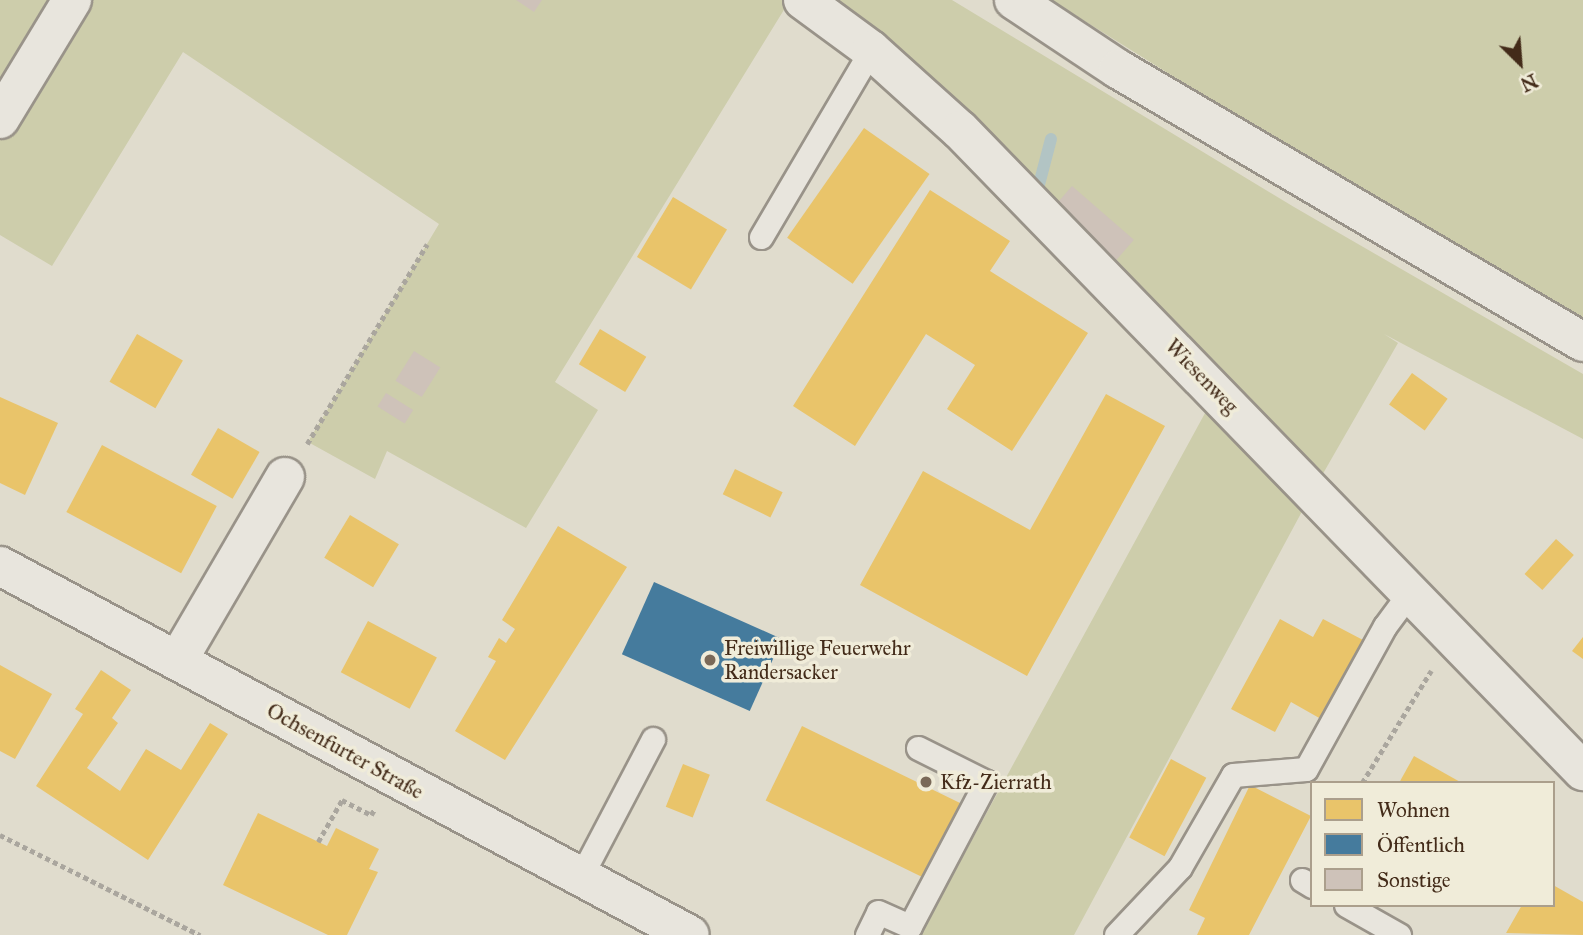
<!DOCTYPE html>
<meta charset="utf-8">
<style>
body{margin:0}
#map{position:relative;width:1583px;height:935px;overflow:hidden;background:#e0dccd;font-family:"IM FELL Great Primer",serif}
div>[style]{position:absolute}
.green>*{inset:0;background:#cdcdab}
.homes>*{inset:0;background:#e9c46a;transform-origin:0 0}
.public>*{inset:0;background:#457b9d;transform-origin:0 0}
.stream>*{height:12px;margin:-6px;padding:0 6px;transform-origin:6px;border-radius:6px;background:#b2c4c4}
.building>*{inset:0;background:#cec2b9;transform-origin:0 0}
.path>*{height:4.5px;margin-top:-2.25px;transform-origin:0;background:repeating-linear-gradient(90deg,#aaa69e 0 5px,transparent 0 8.5px)}
.roads{filter:drop-shadow(2px 0 #999389) drop-shadow(-2px 0 #999389) drop-shadow(0 2px #999389) drop-shadow(0 -2px #999389)}
.service>*{height:23px;margin:-11.5px;padding:0 11.5px;transform-origin:11.5px;border-radius:11.5px;background:#e8e5dd}
.minor>*{height:38px;margin:-19px;padding:0 19px;transform-origin:19px;border-radius:19px;background:#e8e5dd}
.tertiary>*{height:38px;margin:-19px;padding:0 19px;transform-origin:19px;border-radius:19px;background:#e8e5dd}
.secondary>*{height:38px;margin:-19px;padding:0 19px;transform-origin:19px;border-radius:19px;background:#e8e5dd}
.dots>*{width:19px;height:19px;translate:-50% -50%;box-sizing:border-box;border:4px solid #f0ecd9;border-radius:50%}
span{translate:-50% -50%;white-space:nowrap;text-align:center;line-height:1.15;-webkit-text-stroke:7px #f0ecd9;paint-order:stroke}
.street-label{font-size:21px;color:#432b19}
.poi-label{font-size:21px;color:#432b19}
.left{translate:0 -50%;text-align:left}
.legend{position:absolute;left:1310px;top:781px;width:245px;height:126px;box-sizing:border-box;background:#f0ecd9;border:2px solid #ab9f8c;margin:0;padding:9px 12px;list-style:none;font-size:21px;color:#432b19}
.legend li{display:flex;align-items:center;gap:14px;height:35px}
.legend b{width:35px;border:2px solid #ab9f8c}
.north{position:absolute;left:1485px;top:28px;width:70px;height:70px;-webkit-text-stroke:5px #f0ecd9;paint-order:stroke;rotate:155deg;font-size:19px;font-weight:700;line-height:28px;text-align:center;color:#432b19}
.north::after{content:'';display:block;margin:auto;width:24px;height:32px;background:#432b19;clip-path:polygon(50% 0,100% 100%,50% 72%,0 100%)}
</style>
<div id="map">
<div class="green">
<div style="clip-path:polygon(0 0,790px 0,555px 382px,598px 410px,526px 528px,387px 451px,375px 479px,308px 442px,439px 224px,183px 52px,52px 266px,0 235px)"></div>
<div style="clip-path:polygon(803px 0,952px 0,1294px 207px,1583px 374px,1583px 439px,1384px 334px,1398px 343px,1313px 491px,1074px 935px,920px 935px,1216px 393px)"></div>
<div style="clip-path:polygon(1051px 0,1583px 0,1583px 319px,1203px 95px)"></div>
</div>
<div class="homes">
<div style="left:864px;top:128px;width:80px;height:134px;rotate:35deg"></div>
<div style="clip-path:polygon(930px 190px,1010px 241px,990px 271px,1088px 333px,1012px 451px,947px 409px,975px 365px,926px 334px,855px 446px,793px 406px)"></div>
<div style="left:673px;top:197px;width:63px;height:70px;rotate:31deg"></div>
<div style="left:600px;top:329px;width:54px;height:41px;rotate:31deg"></div>
<div style="left:137px;top:334px;width:53px;height:55px;rotate:30deg"></div>
<div style="left:1412px;top:373px;width:44px;height:39px;rotate:36deg"></div>
<div style="clip-path:polygon(1106px 394px,1165px 426px,1027px 676px,860px 585px,923px 471px,1030px 530px)"></div>
<div style="clip-path:polygon(0 397px,58px 423px,25px 495px,0 483px)"></div>
<div style="left:218px;top:428px;width:48px;height:54px;rotate:30deg"></div>
<div style="left:102px;top:445px;width:130px;height:76px;rotate:28deg"></div>
<div style="left:735px;top:469px;width:53px;height:28px;rotate:26deg"></div>
<div style="left:350px;top:515px;width:57px;height:50px;rotate:31deg"></div>
<div style="clip-path:polygon(558px 526px,627px 567px,505px 760px,455px 731px,496px 661px,488px 657px,499px 638px,506px 643px,515px 629px,502px 620px)"></div>
<div style="left:1556px;top:539px;width:24px;height:47px;rotate:42deg"></div>
<div style="clip-path:polygon(1280px 619px,1313px 637px,1323px 619px,1363px 640px,1321px 719px,1291px 702px,1275px 732px,1231px 709px)"></div>
<div style="left:368px;top:621px;width:78px;height:58px;rotate:28deg"></div>
<div style="clip-path:polygon(1583px 637px,1583px 659px,1572px 651px)"></div>
<div style="clip-path:polygon(0 665px,52px 694px,15px 759px,0 751px)"></div>
<div style="clip-path:polygon(101px 670px,131px 690px,112px 718px,118px 723px,87px 768px,120px 791px,146px 749px,181px 770px,210px 723px,228px 734px,148px 860px,36px 786px,83px 714px,75px 709px)"></div>
<div style="left:802px;top:726px;width:181px;height:83px;rotate:26deg"></div>
<div style="clip-path:polygon(1414px 756px,1462px 783px,1399px 783px)"></div>
<div style="left:1171px;top:759px;width:40px;height:89px;rotate:28deg"></div>
<div style="left:683px;top:764px;width:29px;height:46px;rotate:22deg"></div>
<div style="clip-path:polygon(1250px 785px,1311px 816px,1249px 935px,1197px 935px,1205px 918px,1189px 910px)"></div>
<div style="clip-path:polygon(258px 813px,327px 846px,336px 828px,379px 849px,369px 869px,378px 872px,347px 935px,328px 935px,223px 885px)"></div>
<div style="clip-path:polygon(1553px 885px,1583px 902px,1583px 935px,1506px 933px,1522px 905px,1553px 905px)"></div>
</div>
<div class="public">
<div style="left:654px;top:582px;width:140px;height:79px;rotate:24deg"></div>
</div>
<div class="stream">
<div style="left:1035px;top:200px;width:63px;rotate:-75.3deg"></div>
</div>
<div class="building">
<div style="clip-path:polygon(516px 0,542px 0,534px 12px)"></div>
<div style="left:1072px;top:186px;width:82px;height:34px;rotate:41deg"></div>
<div style="left:414px;top:351px;width:31px;height:35px;rotate:32deg"></div>
<div style="left:386px;top:393px;width:32px;height:16px;rotate:32deg"></div>
</div>
<div class="path">
<div style="left:307px;top:444px;width:233px;rotate:-59deg"></div>
<div style="left:1362px;top:783px;width:132px;rotate:-58.4deg"></div>
<div style="left:0;top:835px;width:224px;rotate:26.6deg"></div>
<div style="left:318px;top:842px;width:48px;rotate:-60.3deg"></div>
<div style="left:342px;top:800px;width:33px;rotate:27deg"></div>
<div style="left:371px;top:815px;width:6px;rotate:-59deg"></div>
</div>
<div class="roads">
<div class="service">
<div style="left:761px;top:237px;width:217px;rotate:-59.5deg"></div>
<div style="left:580px;top:878px;width:157px;rotate:-62.3deg"></div>
<div style="left:1302px;top:880px;width:12px;rotate:31deg"></div>
<div style="left:1346px;top:905px;width:61px;rotate:29.5deg"></div>
<div style="left:867px;top:935px;width:25px;rotate:-64deg"></div>
<div style="left:878px;top:912px;width:35px;rotate:24deg"></div>
<div style="left:910px;top:926px;width:163px;rotate:-62.2deg"></div>
<div style="left:986px;top:782px;width:76px;rotate:-153.4deg"></div>
<div style="left:1116px;top:935px;width:93px;rotate:-46.7deg"></div>
<div style="left:1180px;top:867px;width:106px;rotate:-60.1deg"></div>
<div style="left:1233px;top:775px;width:73px;rotate:-4.7deg"></div>
<div style="left:1306px;top:769px;width:163px;rotate:-61.1deg"></div>
<div style="left:1385px;top:626px;width:44px;rotate:-53.4deg"></div>
</div>
<div class="minor">
<div style="left:803px;top:0;width:84px;rotate:36.3deg"></div>
<div style="left:871px;top:50px;width:120px;rotate:42deg"></div>
<div style="left:960px;top:130px;width:894px;rotate:45.82deg"></div>
<div style="left:0;top:119px;width:139px;rotate:-58.8deg"></div>
<div style="left:178px;top:660px;width:212px;rotate:-59.7deg"></div>
</div>
<div class="tertiary">
<div style="left:0;top:566px;width:782px;rotate:28.14deg"></div>
</div>
<div class="secondary">
<div style="left:1014px;top:0;width:125px;rotate:33.6deg"></div>
<div style="left:1118px;top:69px;width:539px;rotate:30.42deg"></div>
</div>
</div>
<div class="dots">
<div style="left:710px;top:660px;background:#7a6958"></div>
<div style="left:926px;top:782px;background:#7a6958"></div>
</div>
<div class="street-label">
<span style="left:1202px;top:376px;rotate:46deg">Wiesenweg</span>
<span style="left:345px;top:751px;rotate:29deg">Ochsenfurter Straße</span>
</div>
<div class="poi-label">
<span class="left" style="left:724px;top:660px">Freiwillige Feuerwehr<br>Randersacker</span>
<span class="left" style="left:940px;top:782px">Kfz-Zierrath</span>
</div>
<ul class="legend">
<li><b style="height:19px;background:#e9c46a"></b>Wohnen</li>
<li><b style="height:19px;background:#457b9d"></b>Öffentlich</li>
<li><b style="height:19px;background:#cec2b9"></b>Sonstige</li>
</ul>
<div class="north">N</div>
</div>
